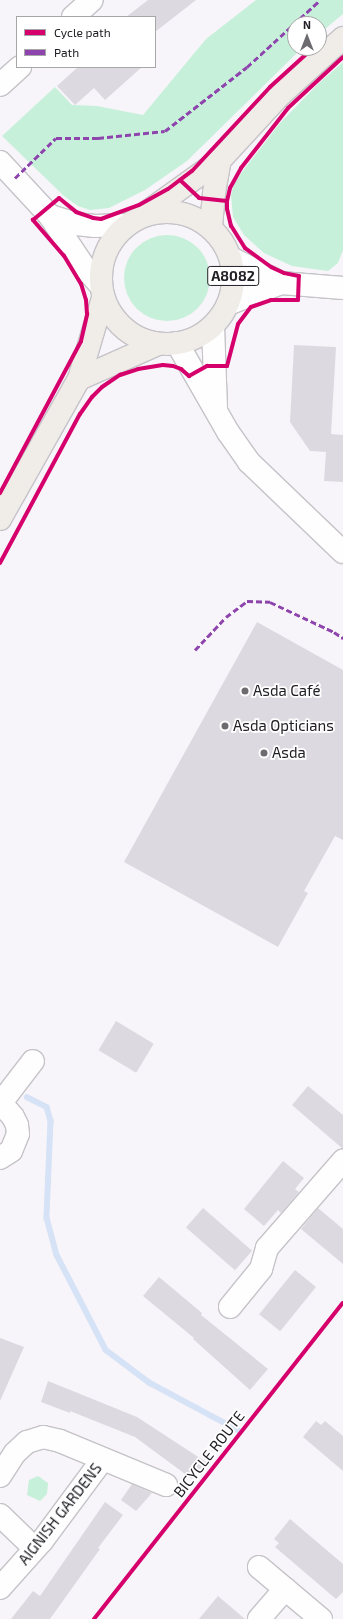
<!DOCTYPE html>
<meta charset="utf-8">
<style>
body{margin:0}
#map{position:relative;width:343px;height:1619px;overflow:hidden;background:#f7f5fa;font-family:"Exo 2",sans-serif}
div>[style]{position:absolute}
.green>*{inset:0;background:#c7f0da}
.round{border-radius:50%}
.stream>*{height:5.5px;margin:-2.75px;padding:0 2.75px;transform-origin:2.75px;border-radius:2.75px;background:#d6e2f5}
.building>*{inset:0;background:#dcdae0;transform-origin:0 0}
.roads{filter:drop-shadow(1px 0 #c5c3c8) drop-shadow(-1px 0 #c5c3c8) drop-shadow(0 1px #c5c3c8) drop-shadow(0 -1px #c5c3c8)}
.minor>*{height:22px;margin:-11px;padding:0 11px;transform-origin:11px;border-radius:11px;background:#fefefe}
.major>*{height:22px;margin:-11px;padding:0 11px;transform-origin:11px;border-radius:11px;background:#f0ece8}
.major>.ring{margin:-11px;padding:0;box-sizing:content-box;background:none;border:22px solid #f0ece8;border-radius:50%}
.quiet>*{height:3px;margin-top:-1.5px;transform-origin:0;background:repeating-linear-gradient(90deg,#8e44ad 0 6px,transparent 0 9px)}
.cycleway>*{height:4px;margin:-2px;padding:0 2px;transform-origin:2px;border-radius:2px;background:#d6006c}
.dots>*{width:11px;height:11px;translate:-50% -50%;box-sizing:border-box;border:2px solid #fff;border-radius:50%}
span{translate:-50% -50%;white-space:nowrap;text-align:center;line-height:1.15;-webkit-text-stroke:3.5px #fff;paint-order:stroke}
.shield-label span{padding:1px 3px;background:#fff;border:1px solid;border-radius:3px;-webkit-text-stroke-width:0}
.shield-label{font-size:14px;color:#222026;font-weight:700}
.poi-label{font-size:15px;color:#222026}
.left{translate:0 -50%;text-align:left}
.street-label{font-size:15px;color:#222026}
.legend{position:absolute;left:16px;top:16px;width:140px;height:52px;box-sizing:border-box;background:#fff;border:1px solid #a7a6a8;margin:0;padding:5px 7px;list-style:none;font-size:12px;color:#222026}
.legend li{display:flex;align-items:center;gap:8px;height:20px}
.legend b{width:20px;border:1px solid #a7a6a8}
.north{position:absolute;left:287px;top:16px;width:40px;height:40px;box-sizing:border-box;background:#fff;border:1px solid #a7a6a8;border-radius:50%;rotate:0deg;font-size:11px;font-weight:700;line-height:16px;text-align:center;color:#222026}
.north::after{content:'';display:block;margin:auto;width:14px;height:18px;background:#6d6b70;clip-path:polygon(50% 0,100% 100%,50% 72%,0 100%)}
</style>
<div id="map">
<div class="green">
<div style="clip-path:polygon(256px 0,343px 0,343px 14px,319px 34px,319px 24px,295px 24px,295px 48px,302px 48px,187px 161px,145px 190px,109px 208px,90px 210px,78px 206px,64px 196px,2px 136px,55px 87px,72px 105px,97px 106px,143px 115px,206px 39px)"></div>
<div style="clip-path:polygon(343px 62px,343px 250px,338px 263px,328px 271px,292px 266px,264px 253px,244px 235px,233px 217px,231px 195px,234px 184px,242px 172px,280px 123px,318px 84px)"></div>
<div class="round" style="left:124px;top:235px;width:86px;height:86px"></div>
<div style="clip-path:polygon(38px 1476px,48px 1483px,47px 1494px,40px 1501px,27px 1495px,29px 1480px)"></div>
</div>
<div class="stream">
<div style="left:27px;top:1097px;width:22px;rotate:27deg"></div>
<div style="left:47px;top:1107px;width:15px;rotate:74deg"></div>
<div style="left:51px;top:1121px;width:97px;rotate:92.4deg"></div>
<div style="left:47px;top:1218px;width:38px;rotate:75deg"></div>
<div style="left:57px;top:1255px;width:107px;rotate:62.7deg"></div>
<div style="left:106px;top:1350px;width:55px;rotate:36.9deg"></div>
<div style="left:150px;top:1383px;width:100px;rotate:28.1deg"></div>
</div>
<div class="building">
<div style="clip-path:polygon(148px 0,196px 0,155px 32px,155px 17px,126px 17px)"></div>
<div style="clip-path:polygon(78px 67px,142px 67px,105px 100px,94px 88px,75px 105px,57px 86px)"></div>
<div style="clip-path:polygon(294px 345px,336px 347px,331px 434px,343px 435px,343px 482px,324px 481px,326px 452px,310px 451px,290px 422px)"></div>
<div style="clip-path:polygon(257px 622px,343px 670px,343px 840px,335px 836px,304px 891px,308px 893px,278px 947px,124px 862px)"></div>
<div style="left:116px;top:1021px;width:44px;height:34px;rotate:31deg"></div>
<div style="clip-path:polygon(308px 1086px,343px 1115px,343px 1149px,292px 1105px)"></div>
<div style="clip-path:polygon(283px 1161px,304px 1178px,295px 1189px,299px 1192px,281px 1213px,278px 1210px,264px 1226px,244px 1209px)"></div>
<div style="left:203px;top:1208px;width:65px;height:26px;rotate:41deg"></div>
<div style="clip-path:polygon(318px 1208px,343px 1229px,343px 1264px,301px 1229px)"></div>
<div style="left:295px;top:1270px;width:27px;height:57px;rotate:39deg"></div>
<div style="clip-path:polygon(159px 1277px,202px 1313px,201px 1315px,268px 1369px,250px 1390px,193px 1339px,194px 1338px,143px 1296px)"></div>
<div style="clip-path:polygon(0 1338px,24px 1347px,0 1401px)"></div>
<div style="clip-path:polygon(48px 1381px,137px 1417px,206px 1462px,192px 1479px,135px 1437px,70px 1411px,70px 1413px,41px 1402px)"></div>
<div style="clip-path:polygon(316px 1421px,321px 1425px,325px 1421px,343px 1436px,343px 1471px,303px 1437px)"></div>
<div style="clip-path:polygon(132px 1484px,152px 1493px,136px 1511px,121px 1500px)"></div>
<div style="clip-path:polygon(105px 1502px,123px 1515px,98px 1548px,100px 1549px,50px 1619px,11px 1619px,33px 1591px,40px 1596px)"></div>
<div style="clip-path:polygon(290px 1519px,343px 1564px,343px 1592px,336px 1599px,275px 1547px,279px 1543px,274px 1539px)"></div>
<div style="clip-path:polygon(218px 1596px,245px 1619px,199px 1619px)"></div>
</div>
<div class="roads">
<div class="minor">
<div style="left:73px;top:17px;width:25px;rotate:-42deg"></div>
<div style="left:0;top:85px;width:27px;rotate:-42deg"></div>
<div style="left:0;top:162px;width:74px;rotate:47.2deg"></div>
<div style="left:50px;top:216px;width:63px;rotate:56.1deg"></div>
<div style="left:85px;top:268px;width:24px;rotate:48deg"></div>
<div style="left:50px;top:216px;width:27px;rotate:17deg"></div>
<div style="left:76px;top:224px;width:19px;rotate:6deg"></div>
<div style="left:95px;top:226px;width:31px;rotate:-2deg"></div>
<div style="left:231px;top:258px;width:56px;rotate:26.6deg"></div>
<div style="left:281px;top:283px;width:62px;rotate:4.6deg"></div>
<div style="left:228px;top:304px;width:57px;rotate:-21.6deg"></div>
<div style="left:213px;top:326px;width:82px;rotate:87.9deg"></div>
<div style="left:177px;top:343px;width:103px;rotate:60.2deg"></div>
<div style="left:228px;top:432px;width:37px;rotate:55deg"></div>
<div style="left:249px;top:462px;width:130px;rotate:43.8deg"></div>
<div style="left:0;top:1104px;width:54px;rotate:-52.5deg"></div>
<div style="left:0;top:1105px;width:9px;rotate:36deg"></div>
<div style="left:7px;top:1110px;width:9px;rotate:49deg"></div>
<div style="left:13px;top:1117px;width:9px;rotate:63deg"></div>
<div style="left:17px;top:1125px;width:9px;rotate:84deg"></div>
<div style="left:18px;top:1134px;width:18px;rotate:112deg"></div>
<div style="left:11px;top:1151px;width:13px;rotate:148deg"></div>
<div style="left:230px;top:1307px;width:49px;rotate:-50.8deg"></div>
<div style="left:261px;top:1269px;width:22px;rotate:-74deg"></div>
<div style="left:267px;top:1248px;width:116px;rotate:-48.9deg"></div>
<div style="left:0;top:1476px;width:27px;rotate:-57deg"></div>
<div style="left:15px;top:1453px;width:16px;rotate:-43deg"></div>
<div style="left:27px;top:1442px;width:17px;rotate:-17deg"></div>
<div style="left:43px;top:1437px;width:17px;rotate:13deg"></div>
<div style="left:60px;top:1441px;width:115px;rotate:22.5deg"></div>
<div style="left:0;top:1515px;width:47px;rotate:44.1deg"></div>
<div style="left:259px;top:1567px;width:81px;rotate:40deg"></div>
<div style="left:0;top:1588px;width:63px;rotate:-48.2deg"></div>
<div style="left:42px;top:1541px;width:102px;rotate:-53.4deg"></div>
<div style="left:259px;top:1619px;width:40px;rotate:-49deg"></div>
</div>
<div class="major">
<div class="ring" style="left:101px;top:212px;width:110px;height:110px"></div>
<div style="left:146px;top:213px;width:91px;rotate:-35.6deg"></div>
<div style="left:220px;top:160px;width:90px;rotate:-47.3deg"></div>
<div style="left:281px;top:94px;width:84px;rotate:-42.1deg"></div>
<div style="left:211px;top:227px;width:34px;rotate:-85deg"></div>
<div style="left:214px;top:193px;width:34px;rotate:-80deg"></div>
<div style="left:79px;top:379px;width:86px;rotate:-23.9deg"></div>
<div style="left:0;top:519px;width:161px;rotate:-60.6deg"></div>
<div style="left:79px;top:379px;width:84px;rotate:-73.5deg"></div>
</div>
</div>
<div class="quiet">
<div style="left:15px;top:178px;width:57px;rotate:-44.3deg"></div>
<div style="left:56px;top:138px;width:42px"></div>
<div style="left:98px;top:138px;width:67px;rotate:-6deg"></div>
<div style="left:165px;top:131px;width:104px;rotate:-38deg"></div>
<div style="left:247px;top:67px;width:99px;rotate:-42.5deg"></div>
<div style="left:195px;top:650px;width:45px;rotate:-46.8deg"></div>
<div style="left:226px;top:617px;width:26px;rotate:-37deg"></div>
<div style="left:247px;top:601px;width:23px;rotate:2deg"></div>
<div style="left:270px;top:602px;width:71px;rotate:25.1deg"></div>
<div style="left:334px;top:632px;width:11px;rotate:34deg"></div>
</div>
<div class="cycleway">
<div style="left:180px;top:180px;width:26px;rotate:43deg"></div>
<div style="left:199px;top:198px;width:28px;rotate:6deg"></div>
<div style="left:0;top:493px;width:172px;rotate:-61.9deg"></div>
<div style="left:81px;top:341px;width:28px;rotate:-77deg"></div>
<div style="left:87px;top:314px;width:14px;rotate:-94deg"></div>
<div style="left:86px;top:300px;width:17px;rotate:-107deg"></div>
<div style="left:81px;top:284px;width:33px;rotate:-121deg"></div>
<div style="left:64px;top:256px;width:48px;rotate:-130.7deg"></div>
<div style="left:33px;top:220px;width:34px;rotate:-40deg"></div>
<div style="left:59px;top:198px;width:22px;rotate:39deg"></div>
<div style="left:76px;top:212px;width:18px;rotate:19deg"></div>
<div style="left:93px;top:218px;width:8px;rotate:7deg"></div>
<div style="left:101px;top:219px;width:40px;rotate:-20.2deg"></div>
<div style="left:139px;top:205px;width:33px;rotate:-29deg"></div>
<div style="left:168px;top:189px;width:30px;rotate:-37deg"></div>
<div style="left:192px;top:171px;width:115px;rotate:-47.1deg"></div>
<div style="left:270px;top:87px;width:58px;rotate:-42.2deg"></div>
<div style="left:0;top:563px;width:169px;rotate:-61.8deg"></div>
<div style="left:80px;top:414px;width:21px;rotate:-55deg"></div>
<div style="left:92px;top:397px;width:14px;rotate:-45deg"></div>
<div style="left:102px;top:387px;width:22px;rotate:-34deg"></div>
<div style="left:120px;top:375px;width:19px;rotate:-18deg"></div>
<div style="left:138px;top:369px;width:25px;rotate:-9deg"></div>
<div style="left:163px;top:365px;width:10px;rotate:6deg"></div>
<div style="left:173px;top:366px;width:9px;rotate:21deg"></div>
<div style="left:181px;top:369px;width:11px;rotate:41deg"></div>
<div style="left:189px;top:376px;width:21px;rotate:-29deg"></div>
<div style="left:207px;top:366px;width:20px"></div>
<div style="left:227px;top:366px;width:43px;rotate:-75.3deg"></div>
<div style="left:238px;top:324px;width:21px;rotate:-53deg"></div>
<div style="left:251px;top:307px;width:21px;rotate:-19deg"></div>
<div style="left:271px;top:300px;width:27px"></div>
<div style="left:298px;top:300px;width:24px;rotate:-88deg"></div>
<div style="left:299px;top:276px;width:15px;rotate:-169deg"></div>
<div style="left:284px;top:273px;width:14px;rotate:-155deg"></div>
<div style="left:271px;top:267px;width:32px;rotate:-144deg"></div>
<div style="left:245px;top:248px;width:26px;rotate:-122deg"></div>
<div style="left:231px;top:226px;width:17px;rotate:-103deg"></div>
<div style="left:227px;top:209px;width:8px;rotate:-90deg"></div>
<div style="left:227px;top:201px;width:13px;rotate:-77deg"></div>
<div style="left:230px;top:188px;width:23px;rotate:-61deg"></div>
<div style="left:241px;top:168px;width:76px;rotate:-51.9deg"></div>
<div style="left:288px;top:108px;width:75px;rotate:-42.8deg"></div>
<div style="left:94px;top:1619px;width:402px;rotate:-51.8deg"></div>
</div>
<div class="dots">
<div style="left:245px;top:691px;background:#6d6b70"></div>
<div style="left:225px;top:726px;background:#6d6b70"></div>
<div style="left:264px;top:753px;background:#6d6b70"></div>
</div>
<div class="shield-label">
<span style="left:233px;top:276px">A8082</span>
</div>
<div class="poi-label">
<span class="left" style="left:253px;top:691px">Asda Café</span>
<span class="left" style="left:233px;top:726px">Asda Opticians</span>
<span class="left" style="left:272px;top:753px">Asda</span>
</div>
<div class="street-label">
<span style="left:209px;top:1454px;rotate:-52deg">BICYCLE ROUTE</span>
<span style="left:60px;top:1514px;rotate:-52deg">AIGNISH GARDENS</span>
</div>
<ul class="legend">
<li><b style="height:5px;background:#d6006c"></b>Cycle path</li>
<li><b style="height:5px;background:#8e44ad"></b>Path</li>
</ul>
<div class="north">N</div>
</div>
